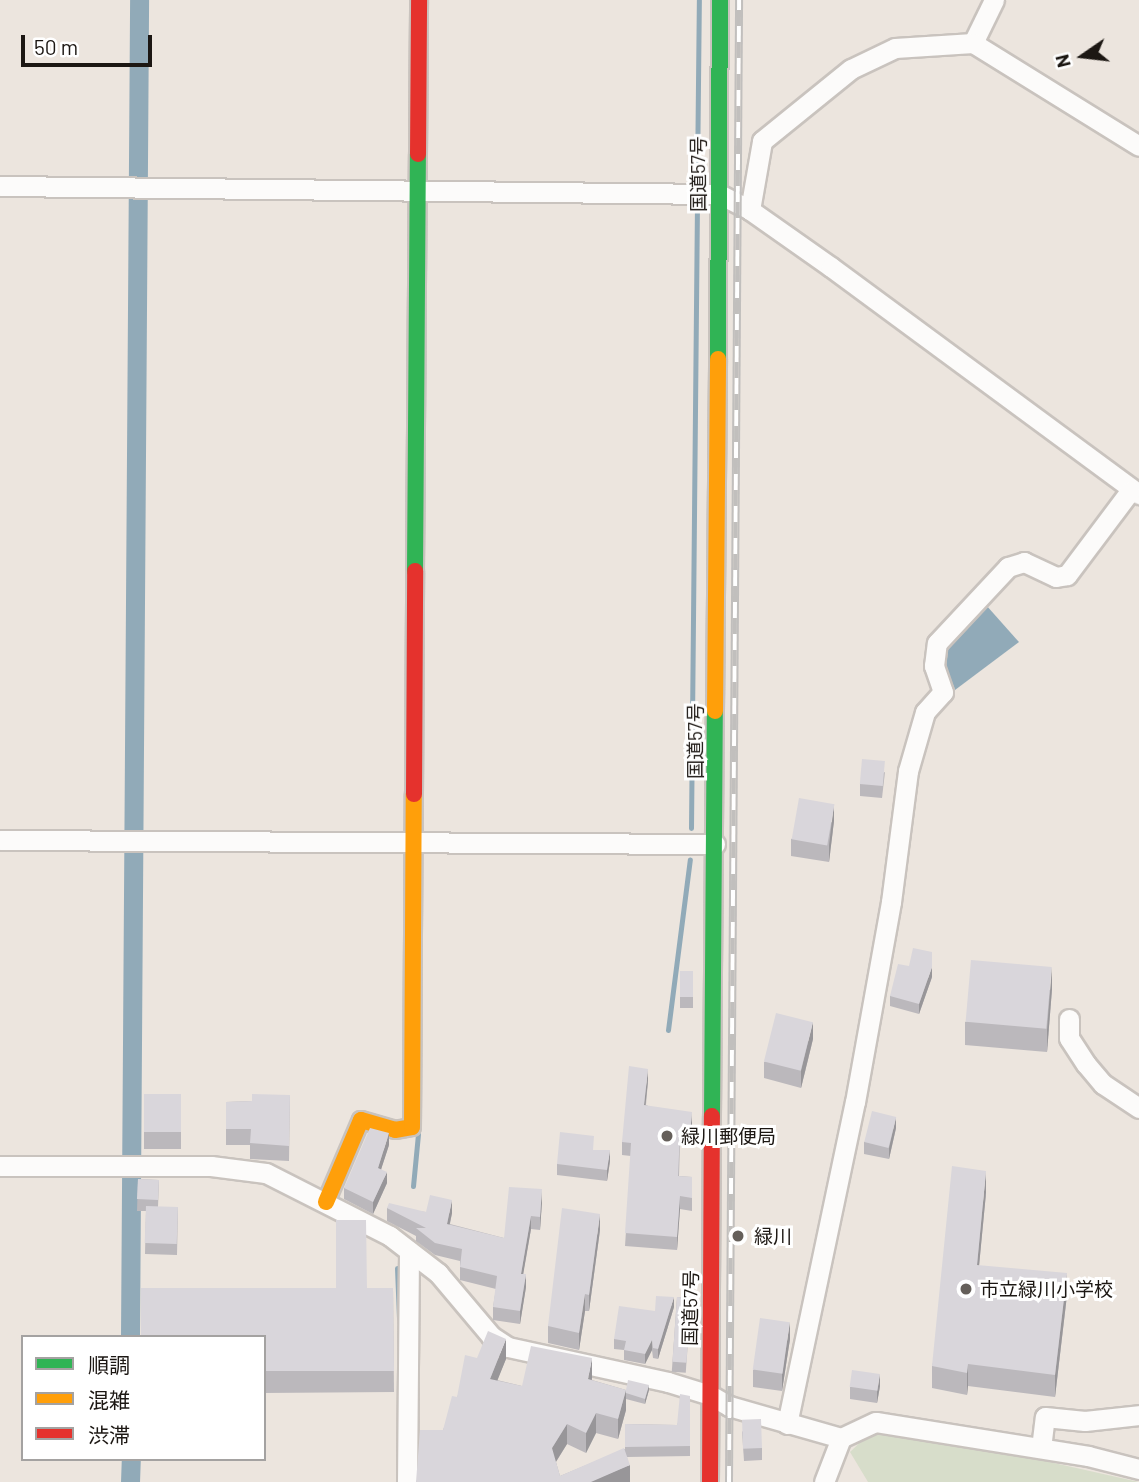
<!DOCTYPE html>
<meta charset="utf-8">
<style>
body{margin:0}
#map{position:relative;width:1139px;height:1482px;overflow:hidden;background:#ece5de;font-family:Barlow,"Noto Sans JP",sans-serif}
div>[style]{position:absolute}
.green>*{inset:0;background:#d7ddca}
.water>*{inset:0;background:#91aab8}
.stream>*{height:5px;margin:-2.5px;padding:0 2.5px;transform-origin:2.5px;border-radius:2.5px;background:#91aab8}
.canal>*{height:19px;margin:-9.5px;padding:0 9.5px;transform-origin:9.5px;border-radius:9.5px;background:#91aab8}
.roads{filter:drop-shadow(2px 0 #c9c3be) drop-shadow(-2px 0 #c9c3be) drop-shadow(0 2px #c9c3be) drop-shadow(0 -2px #c9c3be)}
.street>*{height:19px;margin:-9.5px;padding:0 9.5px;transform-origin:9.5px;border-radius:9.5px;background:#fcfbfa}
.fast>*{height:16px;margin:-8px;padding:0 8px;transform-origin:8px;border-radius:8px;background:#30b455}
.slow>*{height:16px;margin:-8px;padding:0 8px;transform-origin:8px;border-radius:8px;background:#ff9f0a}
.jam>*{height:16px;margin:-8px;padding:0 8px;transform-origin:8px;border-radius:8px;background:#e5322d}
.rail>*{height:8px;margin-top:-4px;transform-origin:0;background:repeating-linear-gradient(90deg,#fff 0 16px,#c1bfbd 0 32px);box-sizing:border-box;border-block:2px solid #c1bfbd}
.wall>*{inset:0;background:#bbb8bc;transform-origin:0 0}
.shaded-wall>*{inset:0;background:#989699}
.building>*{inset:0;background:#d9d6db;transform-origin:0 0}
.dots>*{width:19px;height:19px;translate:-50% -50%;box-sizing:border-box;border:4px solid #fff;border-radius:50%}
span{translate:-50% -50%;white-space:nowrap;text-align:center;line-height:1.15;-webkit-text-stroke:6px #fff;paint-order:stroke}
.street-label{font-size:19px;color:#1c1713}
.poi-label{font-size:19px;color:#1c1713}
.left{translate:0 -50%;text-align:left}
.legend{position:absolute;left:21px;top:1335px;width:245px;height:126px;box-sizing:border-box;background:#fff;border:2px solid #a4a2a1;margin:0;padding:9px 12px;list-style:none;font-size:21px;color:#1c1713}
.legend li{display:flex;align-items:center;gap:14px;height:35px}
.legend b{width:35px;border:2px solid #a4a2a1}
.north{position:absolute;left:1048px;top:21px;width:70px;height:70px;-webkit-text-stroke:5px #fff;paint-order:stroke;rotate:256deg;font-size:19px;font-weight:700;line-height:28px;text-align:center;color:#1c1713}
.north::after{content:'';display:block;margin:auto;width:24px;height:32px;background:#1c1713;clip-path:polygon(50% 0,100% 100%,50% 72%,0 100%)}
.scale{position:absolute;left:21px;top:35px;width:131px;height:32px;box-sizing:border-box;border:4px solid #1c1713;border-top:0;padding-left:9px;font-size:21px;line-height:24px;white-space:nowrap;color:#1c1713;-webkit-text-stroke:5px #fff;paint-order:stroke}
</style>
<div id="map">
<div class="green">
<div style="clip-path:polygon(871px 1432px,996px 1450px,1139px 1482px,868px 1482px,850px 1452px)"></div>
</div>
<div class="water">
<div style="clip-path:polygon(986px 605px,1019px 642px,955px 690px,943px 663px,942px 646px)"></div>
</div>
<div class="stream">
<div style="left:697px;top:179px;width:179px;rotate:-89.4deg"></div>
<div style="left:691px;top:828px;width:620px;rotate:-89.45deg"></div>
<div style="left:668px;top:1030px;width:172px;rotate:-82.7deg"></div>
<div style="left:413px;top:1186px;width:52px;rotate:-84.5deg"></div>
<div style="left:397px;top:1268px;width:50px;rotate:87.7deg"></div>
</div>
<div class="canal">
<div style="left:130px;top:1337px;width:1337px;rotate:-89.61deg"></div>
<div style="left:130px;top:1482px;width:23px;rotate:-88deg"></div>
</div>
<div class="roads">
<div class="street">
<div style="left:973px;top:43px;width:48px;rotate:-64deg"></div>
<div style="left:0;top:186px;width:719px;rotate:0.64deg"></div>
<div style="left:719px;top:194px;width:35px;rotate:27deg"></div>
<div style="left:750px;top:210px;width:99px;rotate:35.1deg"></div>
<div style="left:831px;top:267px;width:383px;rotate:36.4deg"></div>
<div style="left:750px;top:210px;width:70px;rotate:-80.1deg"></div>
<div style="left:762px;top:141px;width:114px;rotate:-39deg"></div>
<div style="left:851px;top:69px;width:49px;rotate:-25.5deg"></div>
<div style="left:895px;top:48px;width:78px;rotate:-3.7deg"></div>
<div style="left:973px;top:43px;width:195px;rotate:31.8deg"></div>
<div style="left:0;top:840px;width:715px;rotate:0.32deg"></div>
<div style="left:1069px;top:1019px;width:19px;rotate:90deg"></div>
<div style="left:1069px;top:1038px;width:31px;rotate:57deg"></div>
<div style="left:1086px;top:1064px;width:26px;rotate:50deg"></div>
<div style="left:1103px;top:1084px;width:43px;rotate:33.7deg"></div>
<div style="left:0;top:1166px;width:211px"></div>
<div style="left:211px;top:1166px;width:55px;rotate:7.3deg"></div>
<div style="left:266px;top:1173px;width:139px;rotate:26.9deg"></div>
<div style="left:390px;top:1236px;width:61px;rotate:37.6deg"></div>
<div style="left:438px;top:1273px;width:82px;rotate:49.9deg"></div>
<div style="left:491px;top:1336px;width:20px;rotate:33deg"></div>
<div style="left:508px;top:1347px;width:164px;rotate:12.3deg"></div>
<div style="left:668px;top:1382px;width:44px;rotate:17.2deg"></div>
<div style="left:710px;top:1395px;width:22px;rotate:30deg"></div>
<div style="left:729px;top:1406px;width:116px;rotate:15.9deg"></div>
<div style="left:841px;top:1438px;width:38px;rotate:-25deg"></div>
<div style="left:876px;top:1422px;width:215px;rotate:9.1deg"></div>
<div style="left:1088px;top:1456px;width:53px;rotate:14.3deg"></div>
<div style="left:787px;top:1424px;width:329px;rotate:-78.1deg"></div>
<div style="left:855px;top:1102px;width:203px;rotate:-79.8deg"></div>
<div style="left:891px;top:902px;width:132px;rotate:-82.6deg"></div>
<div style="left:908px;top:771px;width:61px;rotate:-73.9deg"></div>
<div style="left:925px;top:712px;width:27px;rotate:-48deg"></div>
<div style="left:943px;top:692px;width:28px;rotate:-109deg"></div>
<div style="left:934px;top:666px;width:23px;rotate:-83deg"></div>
<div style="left:937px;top:643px;width:104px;rotate:-46.9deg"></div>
<div style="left:1008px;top:567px;width:17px;rotate:-17deg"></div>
<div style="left:1024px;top:562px;width:35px;rotate:25deg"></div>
<div style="left:1056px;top:577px;width:11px;rotate:-10deg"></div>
<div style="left:1067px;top:575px;width:105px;rotate:-53.1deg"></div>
<div style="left:1041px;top:1448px;width:31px;rotate:-83deg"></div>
<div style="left:1045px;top:1417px;width:40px;rotate:5.7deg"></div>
<div style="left:1085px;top:1421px;width:54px;rotate:-6.3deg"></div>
<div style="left:407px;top:1482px;width:231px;rotate:-89.5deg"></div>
<div style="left:824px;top:1482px;width:47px;rotate:-68.9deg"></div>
</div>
<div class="fast">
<div style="left:718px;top:359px;width:359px;rotate:-89.7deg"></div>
<div style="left:415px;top:571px;width:417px;rotate:-89.6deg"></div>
<div style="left:712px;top:1116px;width:405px;rotate:-89.6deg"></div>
</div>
<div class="slow">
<div style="left:715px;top:711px;width:352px;rotate:-89.5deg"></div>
<div style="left:326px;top:1202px;width:89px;rotate:-66.9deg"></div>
<div style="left:361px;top:1120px;width:35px;rotate:16deg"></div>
<div style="left:395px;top:1130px;width:17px;rotate:-10deg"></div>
<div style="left:412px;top:1127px;width:333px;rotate:-89.7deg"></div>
</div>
<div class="jam">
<div style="left:418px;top:154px;width:154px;rotate:-89.6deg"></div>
<div style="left:414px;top:794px;width:223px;rotate:-89.7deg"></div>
<div style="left:710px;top:1482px;width:366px;rotate:-89.7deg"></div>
</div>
</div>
<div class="rail">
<div style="left:729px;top:1482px;width:1482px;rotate:-89.61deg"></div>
</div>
<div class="wall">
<div style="clip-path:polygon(885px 772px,882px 798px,860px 796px,860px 784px)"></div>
<div style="clip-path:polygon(834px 821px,829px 862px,791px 856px,791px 839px)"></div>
<div style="left:693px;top:971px;width:37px;height:13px;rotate:90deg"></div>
<div style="clip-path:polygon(932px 977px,919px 1014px,890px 1006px,890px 996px)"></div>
<div style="clip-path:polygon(1052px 989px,1047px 1052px,965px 1045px,965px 1022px)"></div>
<div style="clip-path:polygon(813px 1039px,801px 1088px,764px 1078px,764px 1062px)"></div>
<div style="clip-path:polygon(648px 1081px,646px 1105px,692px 1125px,690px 1147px,680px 1146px,679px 1176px,692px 1177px,692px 1211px,680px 1209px,677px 1250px,625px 1246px,631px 1156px,622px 1155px,622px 1142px)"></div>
<div style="left:144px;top:1094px;width:37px;height:55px"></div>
<div style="clip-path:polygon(290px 1095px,289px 1161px,250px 1159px,250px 1145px,226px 1145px,226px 1102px,252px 1101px)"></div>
<div style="clip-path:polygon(896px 1128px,889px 1159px,864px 1154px,864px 1142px)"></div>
<div style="clip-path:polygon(389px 1145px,381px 1169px,387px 1183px,373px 1214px,344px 1199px,344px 1188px)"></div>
<div style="clip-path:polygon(594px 1150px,610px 1161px,607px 1181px,557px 1175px,557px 1164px)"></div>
<div style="clip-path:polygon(138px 1179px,159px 1180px,158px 1207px,178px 1207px,177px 1255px,145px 1254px,146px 1211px,137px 1211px)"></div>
<div style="clip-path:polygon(986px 1193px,979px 1266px,1067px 1295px,1055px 1397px,968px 1386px,967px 1395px,932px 1388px,932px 1366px)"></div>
<div style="clip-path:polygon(542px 1202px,540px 1230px,531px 1229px,523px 1274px,526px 1287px,520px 1324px,493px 1320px,493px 1307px,496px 1289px,460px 1280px,460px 1261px,435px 1255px,416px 1241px,416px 1236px,387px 1221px,387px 1208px,426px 1212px,452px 1213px,450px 1224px,504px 1238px)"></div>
<div style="clip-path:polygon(600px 1230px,589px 1311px,585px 1311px,579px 1350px,548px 1343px,548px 1326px)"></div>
<div style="clip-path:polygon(336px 1288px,393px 1288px,394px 1392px,264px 1393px,264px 1337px)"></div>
<div style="left:677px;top:1297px;width:14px;height:75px;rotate:4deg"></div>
<div style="clip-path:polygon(674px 1307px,658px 1359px,653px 1358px,652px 1350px,645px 1364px,624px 1360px,624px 1350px,614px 1349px,614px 1339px,655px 1311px)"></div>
<div style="clip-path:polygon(790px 1339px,782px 1391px,753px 1387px,753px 1370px)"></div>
<div style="clip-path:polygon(477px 1358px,506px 1359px,497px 1380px,522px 1386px,592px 1378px,592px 1380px,626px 1390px,649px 1390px,645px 1404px,626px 1399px,626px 1410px,618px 1439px,596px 1433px,586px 1453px,567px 1444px,556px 1462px,560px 1476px,625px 1449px,625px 1424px,677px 1425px,690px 1396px,690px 1456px,627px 1457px,630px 1482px,416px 1482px,443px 1430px,457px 1397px)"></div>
<div style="clip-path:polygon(880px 1386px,877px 1403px,850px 1399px,850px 1387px)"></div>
<div style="clip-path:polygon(742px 1431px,762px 1448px,762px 1460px,744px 1461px)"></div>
</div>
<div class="shaded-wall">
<div style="clip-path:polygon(834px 804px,834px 821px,829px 862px,829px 845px)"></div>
<div style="clip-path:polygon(932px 967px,932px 977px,919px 1014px,919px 1004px)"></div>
<div style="clip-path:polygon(1052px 967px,1052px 989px,1047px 1052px,1047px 1030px)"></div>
<div style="clip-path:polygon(813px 1022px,813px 1039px,801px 1088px,801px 1071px)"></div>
<div style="clip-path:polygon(648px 1069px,648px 1081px,644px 1118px,644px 1105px)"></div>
<div style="clip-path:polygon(692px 1112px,692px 1125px,690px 1147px,690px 1134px)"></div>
<div style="clip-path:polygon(896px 1117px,896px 1128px,889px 1159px,889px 1148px)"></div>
<div style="clip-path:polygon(389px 1133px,389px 1145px,378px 1179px,378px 1168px)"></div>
<div style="clip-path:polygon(610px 1150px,610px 1161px,607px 1181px,607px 1170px)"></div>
<div style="clip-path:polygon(986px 1171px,986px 1193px,977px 1287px,977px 1265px)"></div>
<div style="clip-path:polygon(387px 1172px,387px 1183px,373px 1214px,373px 1202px)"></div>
<div style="clip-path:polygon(542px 1189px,542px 1202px,540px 1230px,540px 1217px)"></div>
<div style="clip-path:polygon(680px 1196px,680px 1209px,677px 1250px,677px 1237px)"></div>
<div style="clip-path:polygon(452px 1200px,452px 1213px,447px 1236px,447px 1224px)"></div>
<div style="clip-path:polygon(600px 1214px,600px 1230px,589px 1311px,589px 1295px)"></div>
<div style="clip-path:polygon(531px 1216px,531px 1229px,521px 1287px,521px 1274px)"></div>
<div style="clip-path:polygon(1067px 1273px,1067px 1295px,1055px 1397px,1055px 1375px)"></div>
<div style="clip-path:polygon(526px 1274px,526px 1287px,520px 1324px,520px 1311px)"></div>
<div style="clip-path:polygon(585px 1294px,585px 1311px,579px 1350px,579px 1333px)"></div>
<div style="clip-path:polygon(674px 1297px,674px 1307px,658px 1359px,658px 1349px)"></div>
<div style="clip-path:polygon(790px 1322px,790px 1339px,782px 1391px,782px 1374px)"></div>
<div style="clip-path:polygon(506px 1339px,506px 1359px,490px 1399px,490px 1379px)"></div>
<div style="clip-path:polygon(652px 1340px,652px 1350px,645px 1364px,645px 1354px)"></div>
<div style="clip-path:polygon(592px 1358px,592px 1378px,588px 1400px,588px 1379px)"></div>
<div style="clip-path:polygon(968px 1364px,968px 1386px,967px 1395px,967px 1373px)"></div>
<div style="clip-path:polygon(880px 1374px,880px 1386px,877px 1403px,877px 1392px)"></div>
<div style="clip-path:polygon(649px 1385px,649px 1390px,645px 1404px,645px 1399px)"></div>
<div style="clip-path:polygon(626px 1390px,626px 1410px,618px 1439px,618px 1419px)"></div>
<div style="clip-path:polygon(596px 1413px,596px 1433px,586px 1453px,586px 1433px)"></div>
<div style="clip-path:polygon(567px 1424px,567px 1444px,552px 1468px,552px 1448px)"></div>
<div style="clip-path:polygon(630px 1465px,630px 1482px,591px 1482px,591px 1481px)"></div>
</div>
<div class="building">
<div style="left:862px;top:759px;width:23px;height:25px;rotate:5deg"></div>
<div style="left:799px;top:798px;width:36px;height:42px;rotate:10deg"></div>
<div style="clip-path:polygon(913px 948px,932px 952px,932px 967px,919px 1004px,890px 996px,898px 964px,909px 966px)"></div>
<div style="left:971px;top:960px;width:81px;height:62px;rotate:5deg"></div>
<div style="left:693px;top:971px;width:26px;height:13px;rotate:90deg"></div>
<div style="left:776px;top:1013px;width:38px;height:50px;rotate:14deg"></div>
<div style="clip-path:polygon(629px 1066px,648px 1069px,644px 1105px,692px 1112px,690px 1134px,680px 1133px,678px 1176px,692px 1177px,692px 1198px,680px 1196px,677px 1237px,625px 1233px,631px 1143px,622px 1142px)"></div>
<div style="left:144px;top:1094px;width:37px;height:38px"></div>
<div style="clip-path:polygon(252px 1094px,290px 1095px,289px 1146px,250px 1143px,251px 1129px,226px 1129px,226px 1102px,252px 1101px)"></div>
<div style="left:872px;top:1111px;width:25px;height:32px;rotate:14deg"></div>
<div style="clip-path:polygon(370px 1128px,389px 1133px,378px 1168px,387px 1172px,373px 1202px,344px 1188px)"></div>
<div style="clip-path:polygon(560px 1132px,594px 1136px,593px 1150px,610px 1150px,607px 1170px,557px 1164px)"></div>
<div style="clip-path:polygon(952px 1166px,986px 1171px,977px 1265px,1067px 1273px,1055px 1375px,968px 1364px,967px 1373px,932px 1366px)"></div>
<div style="left:138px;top:1179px;width:21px;height:20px;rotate:3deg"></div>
<div style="clip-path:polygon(509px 1187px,542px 1189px,540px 1217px,531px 1216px,521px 1274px,526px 1274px,520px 1311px,493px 1307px,497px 1276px,460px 1267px,462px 1249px,435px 1243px,416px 1228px,426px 1228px,387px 1208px,389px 1203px,426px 1212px,430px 1195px,452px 1200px,447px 1224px,504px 1238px)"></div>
<div style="left:146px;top:1206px;width:32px;height:37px;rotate:2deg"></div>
<div style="clip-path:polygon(562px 1208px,600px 1214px,589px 1295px,585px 1294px,579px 1333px,548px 1326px)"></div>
<div style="clip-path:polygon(336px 1220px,366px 1220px,367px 1288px,393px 1288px,394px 1371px,264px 1371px,264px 1337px,141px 1337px,141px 1288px,336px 1288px)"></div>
<div style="clip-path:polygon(656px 1296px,674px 1297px,658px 1349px,653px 1348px,652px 1340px,645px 1354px,624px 1350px,626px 1341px,614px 1339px,619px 1306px,655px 1311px)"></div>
<div style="left:677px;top:1297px;width:14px;height:65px;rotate:4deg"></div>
<div style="left:760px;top:1318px;width:30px;height:52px;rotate:8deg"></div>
<div style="clip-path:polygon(488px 1331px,506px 1339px,490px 1379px,522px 1386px,531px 1346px,592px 1358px,588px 1379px,626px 1390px,618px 1419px,596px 1413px,586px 1433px,567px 1424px,552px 1448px,560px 1476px,624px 1448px,630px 1465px,591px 1482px,416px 1482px,420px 1430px,443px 1430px,452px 1396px,457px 1397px,465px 1355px,477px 1358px)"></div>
<div style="left:852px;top:1370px;width:28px;height:17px;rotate:8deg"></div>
<div style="clip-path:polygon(628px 1380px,649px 1385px,645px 1399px,626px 1393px,626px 1390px)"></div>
<div style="clip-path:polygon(680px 1394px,690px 1396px,690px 1446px,625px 1447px,625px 1424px,677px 1425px)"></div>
<div style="left:761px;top:1419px;width:29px;height:19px;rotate:88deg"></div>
</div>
<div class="dots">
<div style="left:667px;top:1136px;background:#655f5a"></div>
<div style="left:738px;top:1236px;background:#655f5a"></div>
<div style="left:966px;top:1289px;background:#655f5a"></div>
</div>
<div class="street-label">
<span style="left:698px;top:174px;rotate:-90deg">国道57号</span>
<span style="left:695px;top:741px;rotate:-90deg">国道57号</span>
<span style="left:690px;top:1308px;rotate:-89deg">国道57号</span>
</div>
<div class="poi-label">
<span class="left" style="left:681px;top:1136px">緑川郵便局</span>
<span class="left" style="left:754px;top:1236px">緑川</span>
<span class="left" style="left:980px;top:1289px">市立緑川小学校</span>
</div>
<ul class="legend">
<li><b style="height:9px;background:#30b455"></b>順調</li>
<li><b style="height:9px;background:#ff9f0a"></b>混雑</li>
<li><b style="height:9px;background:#e5322d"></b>渋滞</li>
</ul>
<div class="north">N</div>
<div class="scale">50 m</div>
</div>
